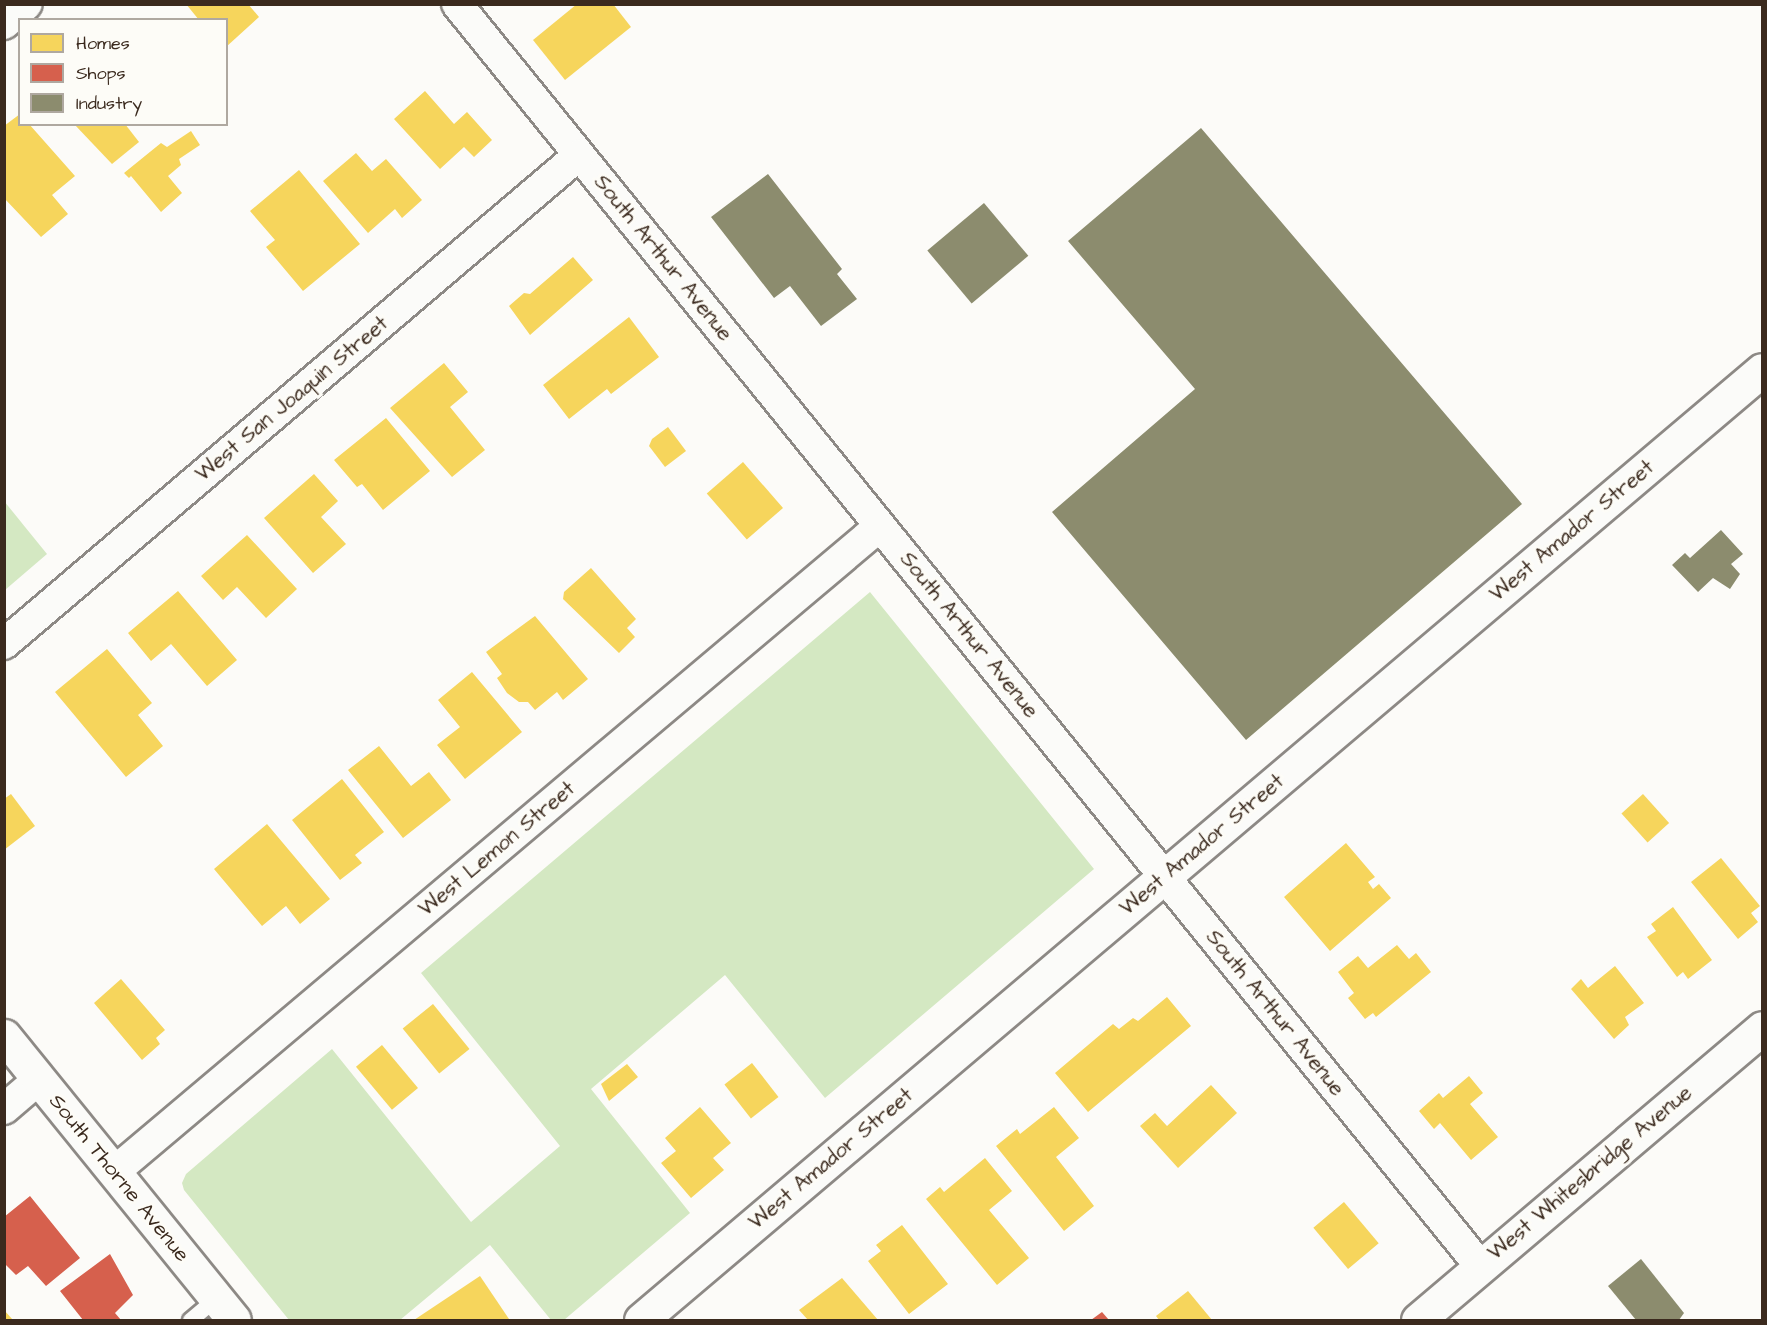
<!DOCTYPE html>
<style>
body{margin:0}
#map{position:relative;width:1767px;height:1325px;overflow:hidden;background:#fcfbf8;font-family:"Architects Daughter",sans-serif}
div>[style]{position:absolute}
.green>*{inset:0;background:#d4e8c2}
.homes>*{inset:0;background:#f6d55c;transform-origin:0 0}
.shops>*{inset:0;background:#d6604d}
.industry>*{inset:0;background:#8c8c6e;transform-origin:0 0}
.roads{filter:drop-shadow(2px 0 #8d8985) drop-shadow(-2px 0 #8d8985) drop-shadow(0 2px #8d8985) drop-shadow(0 -2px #8d8985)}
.service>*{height:15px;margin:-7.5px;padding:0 7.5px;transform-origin:7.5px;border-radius:7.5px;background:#fbfbf9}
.minor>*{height:30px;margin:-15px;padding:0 15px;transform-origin:15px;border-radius:15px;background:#fbfbf9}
.secondary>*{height:33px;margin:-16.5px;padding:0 16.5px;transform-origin:16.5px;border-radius:16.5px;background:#fbfbf9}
span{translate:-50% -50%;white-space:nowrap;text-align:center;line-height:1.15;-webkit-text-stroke:6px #fdfcf7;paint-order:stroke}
.street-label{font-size:21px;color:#3b2a1e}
.frame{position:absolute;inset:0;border:6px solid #3b2a1e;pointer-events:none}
.legend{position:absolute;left:18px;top:18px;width:210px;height:108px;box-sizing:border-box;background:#fdfcf7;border:2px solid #afa8a0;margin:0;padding:8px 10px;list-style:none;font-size:18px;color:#3b2a1e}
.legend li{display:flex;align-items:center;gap:12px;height:30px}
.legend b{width:30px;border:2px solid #afa8a0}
</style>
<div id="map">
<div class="green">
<div style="clip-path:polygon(4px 501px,47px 554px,5px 590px,4px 590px)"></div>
<div style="clip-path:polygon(870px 592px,1094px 869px,825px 1098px,725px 975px,591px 1089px,690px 1213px,564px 1320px,551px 1320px,490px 1245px,400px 1320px,289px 1320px,184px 1190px,182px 1183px,186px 1174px,332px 1049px,471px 1222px,560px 1146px,421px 973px)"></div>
</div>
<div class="homes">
<div style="clip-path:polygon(186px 4px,248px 4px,259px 17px,226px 47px,226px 20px,199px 20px)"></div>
<div style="clip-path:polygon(577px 4px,613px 4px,631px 27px,565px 80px,533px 40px)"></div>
<div style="clip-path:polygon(425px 91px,454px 124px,467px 112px,492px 140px,474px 157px,464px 147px,440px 169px,394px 119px)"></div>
<div style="clip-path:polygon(20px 114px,20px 124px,29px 124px,75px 176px,52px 195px,68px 214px,41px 237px,4px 198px,4px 126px)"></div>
<div style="clip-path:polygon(74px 124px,125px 124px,139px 142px,112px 164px)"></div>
<div style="clip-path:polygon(191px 131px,200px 145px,179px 159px,181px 165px,168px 176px,182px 193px,161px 212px,131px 176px,129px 178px,124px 173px,161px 143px,167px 147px)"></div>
<div style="clip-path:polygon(356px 153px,372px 171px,386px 159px,422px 200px,402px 218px,395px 209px,368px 233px,323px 181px)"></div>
<div style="clip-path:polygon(299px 170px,360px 244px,303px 291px,266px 247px,275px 240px,250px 211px)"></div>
<div style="clip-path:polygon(573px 257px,593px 280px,530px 335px,509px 306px,524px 293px,530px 294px)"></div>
<div style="clip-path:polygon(629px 317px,659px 357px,611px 394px,607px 389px,569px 419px,543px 385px)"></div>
<div style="clip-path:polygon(444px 363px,468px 392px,450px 407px,485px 450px,452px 477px,390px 408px)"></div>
<div style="clip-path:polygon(386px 418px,430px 471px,383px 510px,362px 484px,357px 487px,334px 460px)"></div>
<div style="clip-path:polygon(668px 427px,686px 451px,665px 467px,649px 446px,652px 439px)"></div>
<div style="left:743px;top:462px;width:61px;height:48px;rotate:49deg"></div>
<div style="clip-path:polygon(314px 474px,338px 501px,321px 517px,346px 544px,313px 573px,264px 518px)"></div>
<div style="clip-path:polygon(247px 535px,297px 589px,266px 618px,237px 587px,223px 600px,201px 576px)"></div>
<div style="clip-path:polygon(591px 568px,636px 619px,627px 628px,635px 637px,619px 653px,563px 599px,564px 592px)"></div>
<div style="clip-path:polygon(178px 591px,237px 660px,207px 686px,171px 644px,151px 661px,128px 633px)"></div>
<div style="clip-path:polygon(535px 616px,588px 679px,563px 700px,557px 692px,535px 710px,528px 702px,519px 702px,507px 693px,497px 678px,502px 674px,486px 652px)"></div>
<div style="clip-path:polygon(107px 649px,152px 703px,138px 715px,163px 746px,126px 777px,55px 692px)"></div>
<div style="clip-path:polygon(472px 672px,522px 732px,465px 779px,437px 745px,460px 727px,438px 700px)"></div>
<div style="clip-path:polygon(379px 746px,411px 786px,429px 772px,451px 800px,403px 838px,348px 770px)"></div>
<div style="clip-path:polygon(342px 779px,384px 832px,355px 855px,362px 863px,340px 880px,292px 820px)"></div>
<div style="clip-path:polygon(11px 794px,35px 826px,4px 850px,4px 799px)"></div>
<div style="left:1643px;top:794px;width:39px;height:29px;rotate:48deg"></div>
<div style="clip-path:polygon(267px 824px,330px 899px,300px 924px,286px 906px,262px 926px,214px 869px)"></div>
<div style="clip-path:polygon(1346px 843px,1375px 877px,1368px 882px,1373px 889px,1379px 884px,1391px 898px,1330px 951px,1284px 897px)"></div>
<div style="clip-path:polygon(1721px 858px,1760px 906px,1751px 913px,1758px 922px,1738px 939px,1691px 882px)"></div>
<div style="clip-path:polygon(1673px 907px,1712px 960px,1688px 979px,1683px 972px,1677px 977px,1647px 937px,1656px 931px,1651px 924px)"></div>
<div style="clip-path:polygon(1397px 945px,1409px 959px,1416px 953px,1431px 972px,1376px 1017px,1373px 1013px,1365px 1019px,1348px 998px,1354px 993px,1338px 972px,1358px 956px,1368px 968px)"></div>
<div style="clip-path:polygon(1615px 966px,1644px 1003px,1625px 1017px,1629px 1025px,1614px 1039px,1571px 989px,1581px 979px,1588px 988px)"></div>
<div style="clip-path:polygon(121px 979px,165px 1030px,156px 1038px,160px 1044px,142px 1060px,94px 1003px)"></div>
<div style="clip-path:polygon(1167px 997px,1191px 1026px,1088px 1112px,1055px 1073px,1113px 1024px,1119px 1029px,1133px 1018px,1138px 1021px)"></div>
<div style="left:433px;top:1004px;width:58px;height:39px;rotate:51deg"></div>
<div style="left:382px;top:1045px;width:56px;height:34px;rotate:50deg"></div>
<div style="left:752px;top:1063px;width:43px;height:35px;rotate:52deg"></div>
<div style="clip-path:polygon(627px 1064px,638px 1077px,609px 1101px,601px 1084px)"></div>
<div style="clip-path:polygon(1469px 1076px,1483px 1093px,1470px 1104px,1498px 1137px,1471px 1160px,1440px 1123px,1434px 1129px,1419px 1111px,1439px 1093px,1443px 1098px)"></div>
<div style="clip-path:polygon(1211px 1085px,1237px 1113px,1178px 1168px,1140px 1126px,1155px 1113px,1167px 1126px)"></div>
<div style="clip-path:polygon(700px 1107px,731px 1143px,713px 1158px,724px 1170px,691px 1198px,661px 1163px,676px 1151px,665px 1138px)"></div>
<div style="clip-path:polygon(1054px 1107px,1079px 1138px,1056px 1157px,1094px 1206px,1064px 1231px,996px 1146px,1017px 1129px,1020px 1134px)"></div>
<div style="clip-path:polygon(985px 1158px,1012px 1191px,989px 1210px,1029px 1258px,997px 1285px,926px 1199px,940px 1187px,944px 1192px)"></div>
<div style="left:1344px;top:1202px;width:54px;height:40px;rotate:50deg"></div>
<div style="clip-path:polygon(902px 1225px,948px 1284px,909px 1314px,868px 1261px,881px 1251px,876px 1245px)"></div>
<div style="clip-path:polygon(480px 1276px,509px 1319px,507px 1320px,414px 1320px)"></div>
<div style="clip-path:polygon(842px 1278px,878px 1320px,808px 1320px,799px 1310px)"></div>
<div style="clip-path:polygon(1188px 1291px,1212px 1320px,1159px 1320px,1156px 1316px)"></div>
<div style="clip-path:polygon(4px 1310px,13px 1320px,4px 1320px)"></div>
</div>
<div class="shops">
<div style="clip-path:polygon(30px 1196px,80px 1258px,46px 1286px,28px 1266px,16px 1275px,4px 1263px,4px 1217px)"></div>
<div style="clip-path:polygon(110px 1254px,133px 1295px,115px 1313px,121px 1320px,83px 1320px,60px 1291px)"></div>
<div style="clip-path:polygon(1102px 1312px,1109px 1320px,1091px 1320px)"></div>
</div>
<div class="industry">
<div style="clip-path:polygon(1201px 128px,1522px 504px,1246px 740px,1052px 512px,1195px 389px,1068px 241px)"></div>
<div style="clip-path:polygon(768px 174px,842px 269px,837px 274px,857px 299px,821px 326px,790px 286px,774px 298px,711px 217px)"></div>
<div style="left:984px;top:203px;width:69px;height:74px;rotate:50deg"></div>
<div style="clip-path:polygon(1721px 530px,1743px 554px,1731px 564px,1740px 574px,1730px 589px,1713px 578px,1698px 592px,1672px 565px,1685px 553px,1690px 558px)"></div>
<div style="clip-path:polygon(1641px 1259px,1684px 1313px,1679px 1320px,1636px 1320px,1608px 1286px)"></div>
</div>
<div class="roads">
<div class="service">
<div style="left:190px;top:1320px;width:34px;rotate:-40deg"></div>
</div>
<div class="minor">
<div style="left:457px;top:4px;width:1625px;rotate:50.97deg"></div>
<div style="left:4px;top:24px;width:30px;rotate:-41deg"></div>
<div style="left:4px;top:644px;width:755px;rotate:-40.38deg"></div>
<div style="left:4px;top:1109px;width:46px;rotate:-40.6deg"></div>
<div style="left:114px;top:1172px;width:1002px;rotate:-40.14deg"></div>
</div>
<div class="secondary">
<div style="left:4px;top:1036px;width:365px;rotate:51deg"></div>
<div style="left:641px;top:1320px;width:1469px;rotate:-40.28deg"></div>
<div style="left:1418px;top:1320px;width:451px;rotate:-40.3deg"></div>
</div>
</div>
<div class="street-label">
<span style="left:663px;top:258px;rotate:51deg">South Arthur Avenue</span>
<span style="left:292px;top:399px;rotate:-40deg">West San Joaquin Street</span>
<span style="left:1572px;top:531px;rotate:-40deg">West Amador Street</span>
<span style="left:969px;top:635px;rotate:51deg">South Arthur Avenue</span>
<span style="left:1202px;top:845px;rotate:-40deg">West Amador Street</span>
<span style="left:497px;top:849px;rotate:-40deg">West Lemon Street</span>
<span style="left:1275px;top:1013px;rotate:51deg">South Arthur Avenue</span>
<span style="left:831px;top:1159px;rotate:-40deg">West Amador Street</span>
<span style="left:1590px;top:1173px;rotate:-40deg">West Whitesbridge Avenue</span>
<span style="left:119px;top:1178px;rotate:51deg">South Thorne Avenue</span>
</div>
<div class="frame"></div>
<ul class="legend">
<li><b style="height:16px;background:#f6d55c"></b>Homes</li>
<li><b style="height:16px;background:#d6604d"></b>Shops</li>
<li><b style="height:16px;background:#8c8c6e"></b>Industry</li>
</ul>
</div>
